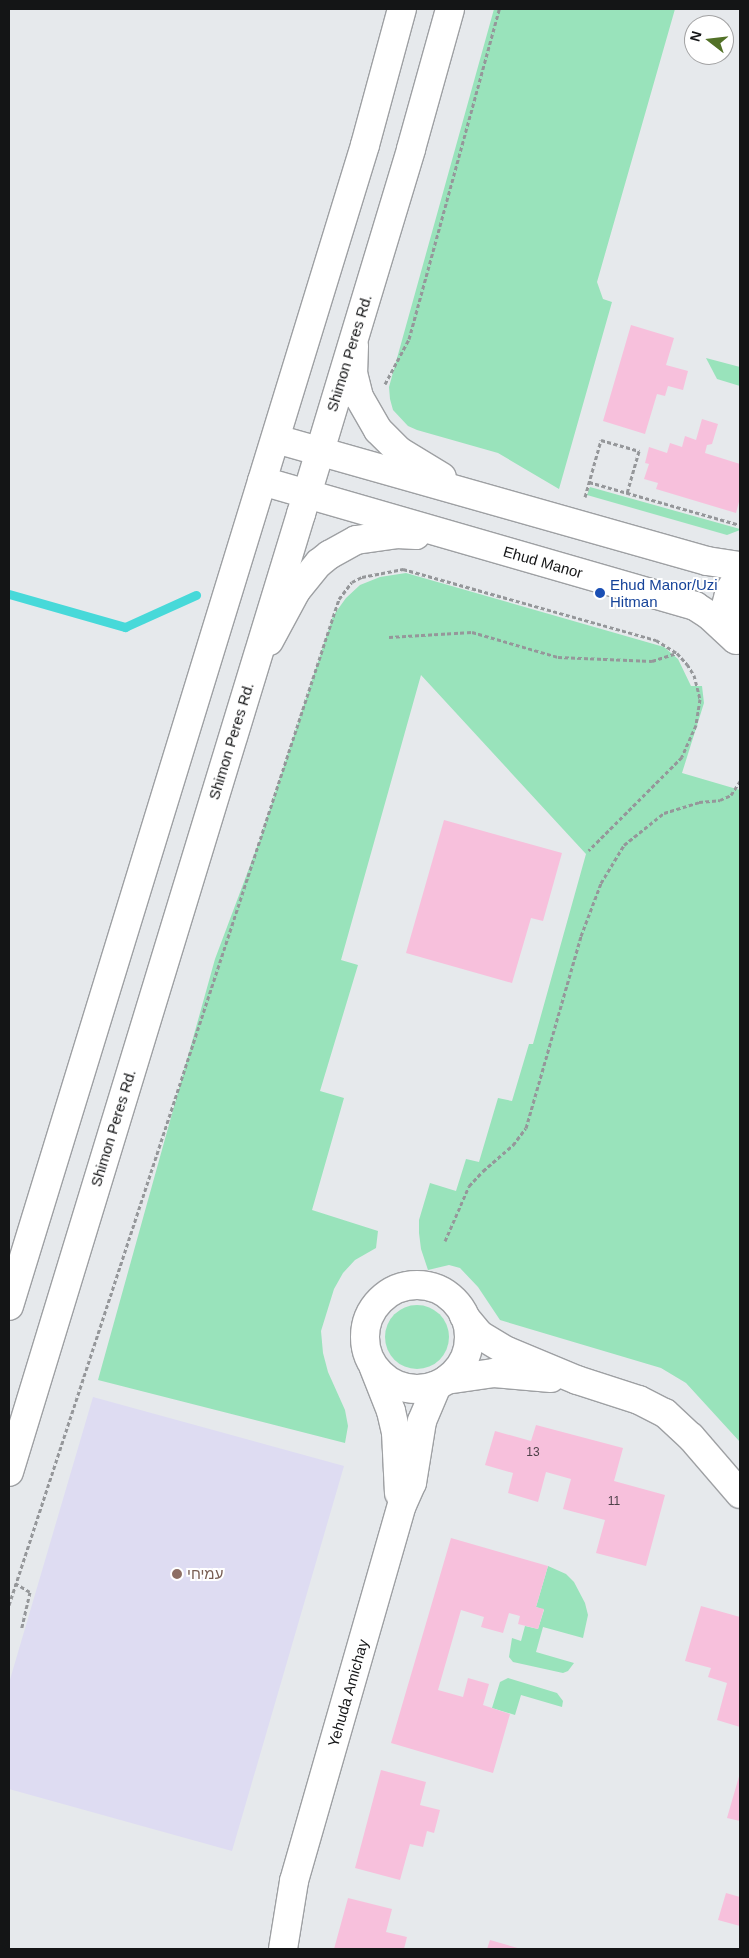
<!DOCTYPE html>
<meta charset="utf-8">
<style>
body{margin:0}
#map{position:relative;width:749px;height:1958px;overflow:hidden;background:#e6e9ec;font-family:Arial,Heebo,sans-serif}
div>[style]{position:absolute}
.education>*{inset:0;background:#dedcf2}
.green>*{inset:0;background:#99e3bb}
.round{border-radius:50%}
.stream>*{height:9px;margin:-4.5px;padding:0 4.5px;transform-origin:4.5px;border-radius:4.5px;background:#47d9d9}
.building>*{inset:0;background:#f7c0dc}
.path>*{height:3px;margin-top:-1.5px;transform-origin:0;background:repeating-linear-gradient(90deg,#95979a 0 4px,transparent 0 6.5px)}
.roads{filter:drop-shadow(1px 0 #9ea0a3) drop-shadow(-1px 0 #9ea0a3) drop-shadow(0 1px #9ea0a3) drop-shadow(0 -1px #9ea0a3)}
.minor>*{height:28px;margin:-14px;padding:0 14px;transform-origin:14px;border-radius:14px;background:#fff}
.minor>.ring{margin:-14px;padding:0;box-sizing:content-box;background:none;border:28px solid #fff;border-radius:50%}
.tertiary>*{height:28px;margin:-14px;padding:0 14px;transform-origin:14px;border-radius:14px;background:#fff}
.dots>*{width:14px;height:14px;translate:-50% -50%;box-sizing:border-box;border:2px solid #fff;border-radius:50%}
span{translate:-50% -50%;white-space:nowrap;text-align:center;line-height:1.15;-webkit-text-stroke:4px #fff;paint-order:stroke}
.number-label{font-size:12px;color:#4d4048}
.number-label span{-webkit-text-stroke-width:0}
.street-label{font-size:15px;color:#141516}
.transit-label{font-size:15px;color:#164399}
.left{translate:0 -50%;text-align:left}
.education-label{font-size:15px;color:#785e54}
.frame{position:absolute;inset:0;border:10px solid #141516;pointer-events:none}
.north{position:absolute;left:684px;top:15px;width:50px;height:50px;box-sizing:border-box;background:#fff;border:1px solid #a1a1a2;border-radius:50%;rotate:286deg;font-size:14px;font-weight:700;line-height:20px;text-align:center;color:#141516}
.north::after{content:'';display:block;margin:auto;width:18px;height:22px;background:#527127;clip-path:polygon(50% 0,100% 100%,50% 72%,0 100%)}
</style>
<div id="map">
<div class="education">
<div style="clip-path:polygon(93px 1397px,344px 1466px,232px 1851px,9px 1789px,9px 1683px)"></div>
</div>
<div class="green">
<div style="clip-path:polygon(494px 9px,675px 9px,597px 282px,603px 299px,612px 302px,559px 489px,498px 453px,417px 430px,408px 426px,393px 410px,390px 399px,389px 387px)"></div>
<div style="clip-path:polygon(706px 358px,740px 367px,740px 386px,717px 379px)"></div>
<div style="clip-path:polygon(590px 487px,740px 529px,740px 530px,727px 535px,587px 495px)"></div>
<div style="clip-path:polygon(406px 573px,664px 647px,678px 659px,691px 686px,702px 686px,704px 703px,682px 773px,740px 790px,740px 1442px,686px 1383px,661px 1368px,500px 1320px,478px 1287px,460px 1268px,449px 1265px,428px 1270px,421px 1249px,419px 1233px,419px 1220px,430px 1183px,456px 1191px,466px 1159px,479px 1162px,498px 1098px,512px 1101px,529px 1044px,533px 1044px,586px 854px,421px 675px,341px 960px,358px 965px,320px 1091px,344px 1098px,312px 1210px,378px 1231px,376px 1248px,355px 1260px,343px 1273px,334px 1289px,321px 1331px,323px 1353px,328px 1372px,345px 1410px,348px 1426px,345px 1443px,98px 1380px,215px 959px,260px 839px,333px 616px,346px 598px,360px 585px,380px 577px)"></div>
<div class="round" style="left:385px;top:1305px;width:64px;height:64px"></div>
<div style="clip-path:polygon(548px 1566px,566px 1574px,574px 1582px,585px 1603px,588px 1615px,583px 1638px,543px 1627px,536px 1652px,574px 1663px,568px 1671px,563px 1673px,513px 1662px,509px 1657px,512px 1638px,521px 1641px,525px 1626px,538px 1629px,544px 1610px,536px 1607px)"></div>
<div style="clip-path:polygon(508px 1678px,557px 1693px,563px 1701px,562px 1707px,521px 1695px,515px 1715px,492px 1708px,500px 1682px)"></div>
</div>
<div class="stream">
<div style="left:9px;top:594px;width:121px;rotate:15.9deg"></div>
<div style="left:125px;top:627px;width:78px;rotate:-24.3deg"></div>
</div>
<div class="building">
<div style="clip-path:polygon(631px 325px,674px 338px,666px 365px,688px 371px,683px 390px,668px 386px,665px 396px,657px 394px,645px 434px,603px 421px)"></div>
<div style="clip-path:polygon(702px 419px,718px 424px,712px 444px,707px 445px,705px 453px,740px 464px,740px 498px,736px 513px,656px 489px,658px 483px,644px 479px,649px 464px,645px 463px,649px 447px,667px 453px,670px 443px,682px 447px,685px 436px,696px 440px)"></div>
<div style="clip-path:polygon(444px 820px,562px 853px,543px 921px,531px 918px,512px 983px,406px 953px)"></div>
<div style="clip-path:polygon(536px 1425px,623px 1448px,614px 1481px,665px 1495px,646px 1566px,596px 1553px,605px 1520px,563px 1509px,571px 1479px,546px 1472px,538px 1502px,508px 1493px,513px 1473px,485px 1465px,495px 1431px,531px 1441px)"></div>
<div style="clip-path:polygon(451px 1538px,548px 1566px,536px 1607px,544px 1609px,538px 1629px,518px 1624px,520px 1616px,509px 1613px,503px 1633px,481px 1627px,484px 1617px,461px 1610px,438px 1690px,463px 1697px,468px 1678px,489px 1684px,483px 1705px,510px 1714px,493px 1773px,391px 1743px)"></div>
<div style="clip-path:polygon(701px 1606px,740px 1617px,740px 1727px,717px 1720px,727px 1683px,708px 1677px,711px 1668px,685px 1661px)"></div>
<div style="clip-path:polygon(381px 1770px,426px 1782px,420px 1805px,440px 1810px,434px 1833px,427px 1831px,423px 1847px,410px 1844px,400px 1880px,355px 1868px)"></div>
<div style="clip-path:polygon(740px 1773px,740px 1821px,727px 1818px)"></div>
<div style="clip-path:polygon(726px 1893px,740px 1897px,740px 1926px,718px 1920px)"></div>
<div style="clip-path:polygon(348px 1898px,392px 1909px,386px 1932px,407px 1937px,404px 1949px,334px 1949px)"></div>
<div style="clip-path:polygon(490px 1940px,521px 1949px,487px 1949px)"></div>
</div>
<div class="path">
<div style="left:385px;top:384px;width:51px;rotate:-61.9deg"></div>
<div style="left:409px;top:339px;width:342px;rotate:-74.7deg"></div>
<div style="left:589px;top:482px;width:157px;rotate:15.9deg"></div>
<div style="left:585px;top:497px;width:59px;rotate:-74.3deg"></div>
<div style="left:601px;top:440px;width:40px;rotate:16deg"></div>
<div style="left:639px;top:451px;width:44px;rotate:105.9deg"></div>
<div style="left:389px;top:637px;width:83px;rotate:-3.4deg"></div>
<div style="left:472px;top:632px;width:90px;rotate:16.2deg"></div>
<div style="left:558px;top:657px;width:94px;rotate:2.4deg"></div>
<div style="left:652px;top:661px;width:26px;rotate:-18deg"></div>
<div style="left:445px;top:1241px;width:60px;rotate:-66.4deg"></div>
<div style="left:469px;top:1186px;width:21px;rotate:-47deg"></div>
<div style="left:483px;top:1171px;width:40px;rotate:-41deg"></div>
<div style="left:513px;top:1145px;width:21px;rotate:-53deg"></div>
<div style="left:526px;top:1128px;width:200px;rotate:-74deg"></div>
<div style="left:581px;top:936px;width:57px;rotate:-69.3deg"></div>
<div style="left:601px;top:883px;width:44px;rotate:-58.8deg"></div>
<div style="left:624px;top:845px;width:51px;rotate:-38.7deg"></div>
<div style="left:664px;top:813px;width:37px;rotate:-17deg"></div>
<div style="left:699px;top:802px;width:21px;rotate:-5deg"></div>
<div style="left:720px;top:800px;width:12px;rotate:-24deg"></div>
<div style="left:731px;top:795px;width:17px;rotate:-57deg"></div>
<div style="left:15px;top:1583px;width:17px;rotate:31deg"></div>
<div style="left:30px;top:1592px;width:37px;rotate:103deg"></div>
<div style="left:9px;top:1605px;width:1059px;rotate:-71.84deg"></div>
<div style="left:339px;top:599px;width:21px;rotate:-53deg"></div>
<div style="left:352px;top:582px;width:11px;rotate:-27deg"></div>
<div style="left:362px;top:577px;width:42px;rotate:-11deg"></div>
<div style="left:403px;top:569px;width:263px;rotate:15.7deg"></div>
<div style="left:656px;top:640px;width:25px;rotate:32deg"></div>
<div style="left:677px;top:653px;width:15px;rotate:48deg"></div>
<div style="left:687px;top:664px;width:13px;rotate:58deg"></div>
<div style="left:694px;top:675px;width:25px;rotate:76deg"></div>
<div style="left:700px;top:699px;width:26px;rotate:99deg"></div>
<div style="left:696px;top:725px;width:35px;rotate:114deg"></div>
<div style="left:682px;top:757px;width:132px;rotate:135deg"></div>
</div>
<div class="roads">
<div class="minor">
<div style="left:354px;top:346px;width:27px;rotate:92deg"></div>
<div style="left:353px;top:373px;width:25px;rotate:76deg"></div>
<div style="left:359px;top:397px;width:38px;rotate:60deg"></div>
<div style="left:378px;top:430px;width:30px;rotate:45deg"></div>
<div style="left:399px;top:451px;width:50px;rotate:31.2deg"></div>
<div style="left:276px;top:439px;width:448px;rotate:15.8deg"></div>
<div style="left:707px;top:561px;width:33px;rotate:9deg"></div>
<div style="left:262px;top:481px;width:451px;rotate:16.1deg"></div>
<div style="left:695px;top:606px;width:17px;rotate:33deg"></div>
<div style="left:709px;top:615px;width:35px;rotate:43deg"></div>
<div style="left:736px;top:640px;width:18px;rotate:-117deg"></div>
<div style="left:728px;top:624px;width:18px;rotate:-96deg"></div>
<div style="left:726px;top:606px;width:16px;rotate:-76deg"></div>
<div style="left:730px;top:590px;width:19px;rotate:-58deg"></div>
<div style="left:269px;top:641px;width:57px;rotate:-61.6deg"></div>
<div style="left:296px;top:591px;width:36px;rotate:-51deg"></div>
<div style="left:319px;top:563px;width:13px;rotate:-39deg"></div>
<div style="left:329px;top:555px;width:31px;rotate:-29deg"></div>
<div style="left:356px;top:540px;width:41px;rotate:-8.3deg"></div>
<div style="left:397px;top:534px;width:19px;rotate:3deg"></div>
<div class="ring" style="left:365px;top:1285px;width:76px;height:76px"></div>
<div style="left:464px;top:1316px;width:25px;rotate:50deg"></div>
<div style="left:480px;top:1335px;width:31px;rotate:31deg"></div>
<div style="left:507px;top:1351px;width:76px;rotate:22.5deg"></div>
<div style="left:577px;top:1380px;width:65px;rotate:17.9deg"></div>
<div style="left:639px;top:1400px;width:29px;rotate:27deg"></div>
<div style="left:665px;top:1413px;width:35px;rotate:43deg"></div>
<div style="left:691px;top:1437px;width:75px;rotate:49.3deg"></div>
<div style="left:374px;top:1368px;width:46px;rotate:68.4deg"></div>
<div style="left:391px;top:1411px;width:22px;rotate:77deg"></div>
<div style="left:396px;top:1432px;width:61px;rotate:87.2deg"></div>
<div style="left:446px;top:1380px;width:49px;rotate:-8.3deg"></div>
<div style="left:494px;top:1373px;width:57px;rotate:5deg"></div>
<div style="left:283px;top:1949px;width:69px;rotate:-80.8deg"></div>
<div style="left:294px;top:1881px;width:391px;rotate:-74deg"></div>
<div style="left:402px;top:1505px;width:24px;rotate:-66deg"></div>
<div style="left:412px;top:1483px;width:63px;rotate:-80.8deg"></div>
<div style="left:422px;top:1421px;width:39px;rotate:-67deg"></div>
</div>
<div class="tertiary">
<div style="left:9px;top:1306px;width:1214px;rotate:-72.95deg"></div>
<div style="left:365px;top:145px;width:141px;rotate:-74.8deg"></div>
<div style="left:9px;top:1472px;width:1002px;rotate:-73.05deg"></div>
<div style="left:301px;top:514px;width:381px;rotate:-73.2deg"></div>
<div style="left:411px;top:149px;width:145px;rotate:-74.4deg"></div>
</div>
</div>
<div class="dots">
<div style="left:600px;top:593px;background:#1a4fb4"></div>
<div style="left:177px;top:1574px;background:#8d6e63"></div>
</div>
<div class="number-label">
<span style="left:533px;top:1453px">13</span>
<span style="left:614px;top:1502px">11</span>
</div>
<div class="street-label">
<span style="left:349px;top:353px;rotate:-73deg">Shimon Peres Rd.</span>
<span style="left:543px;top:562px;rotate:16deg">Ehud Manor</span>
<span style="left:231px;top:741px;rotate:-73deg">Shimon Peres Rd.</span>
<span style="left:113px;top:1128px;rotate:-73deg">Shimon Peres Rd.</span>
<span style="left:348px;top:1693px;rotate:-74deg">Yehuda Amichay</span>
</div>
<div class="transit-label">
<span class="left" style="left:610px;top:593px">Ehud Manor/Uzi<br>Hitman</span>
</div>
<div class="education-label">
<span class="left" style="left:187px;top:1574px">עמיחי</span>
</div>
<div class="frame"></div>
<div class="north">N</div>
</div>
